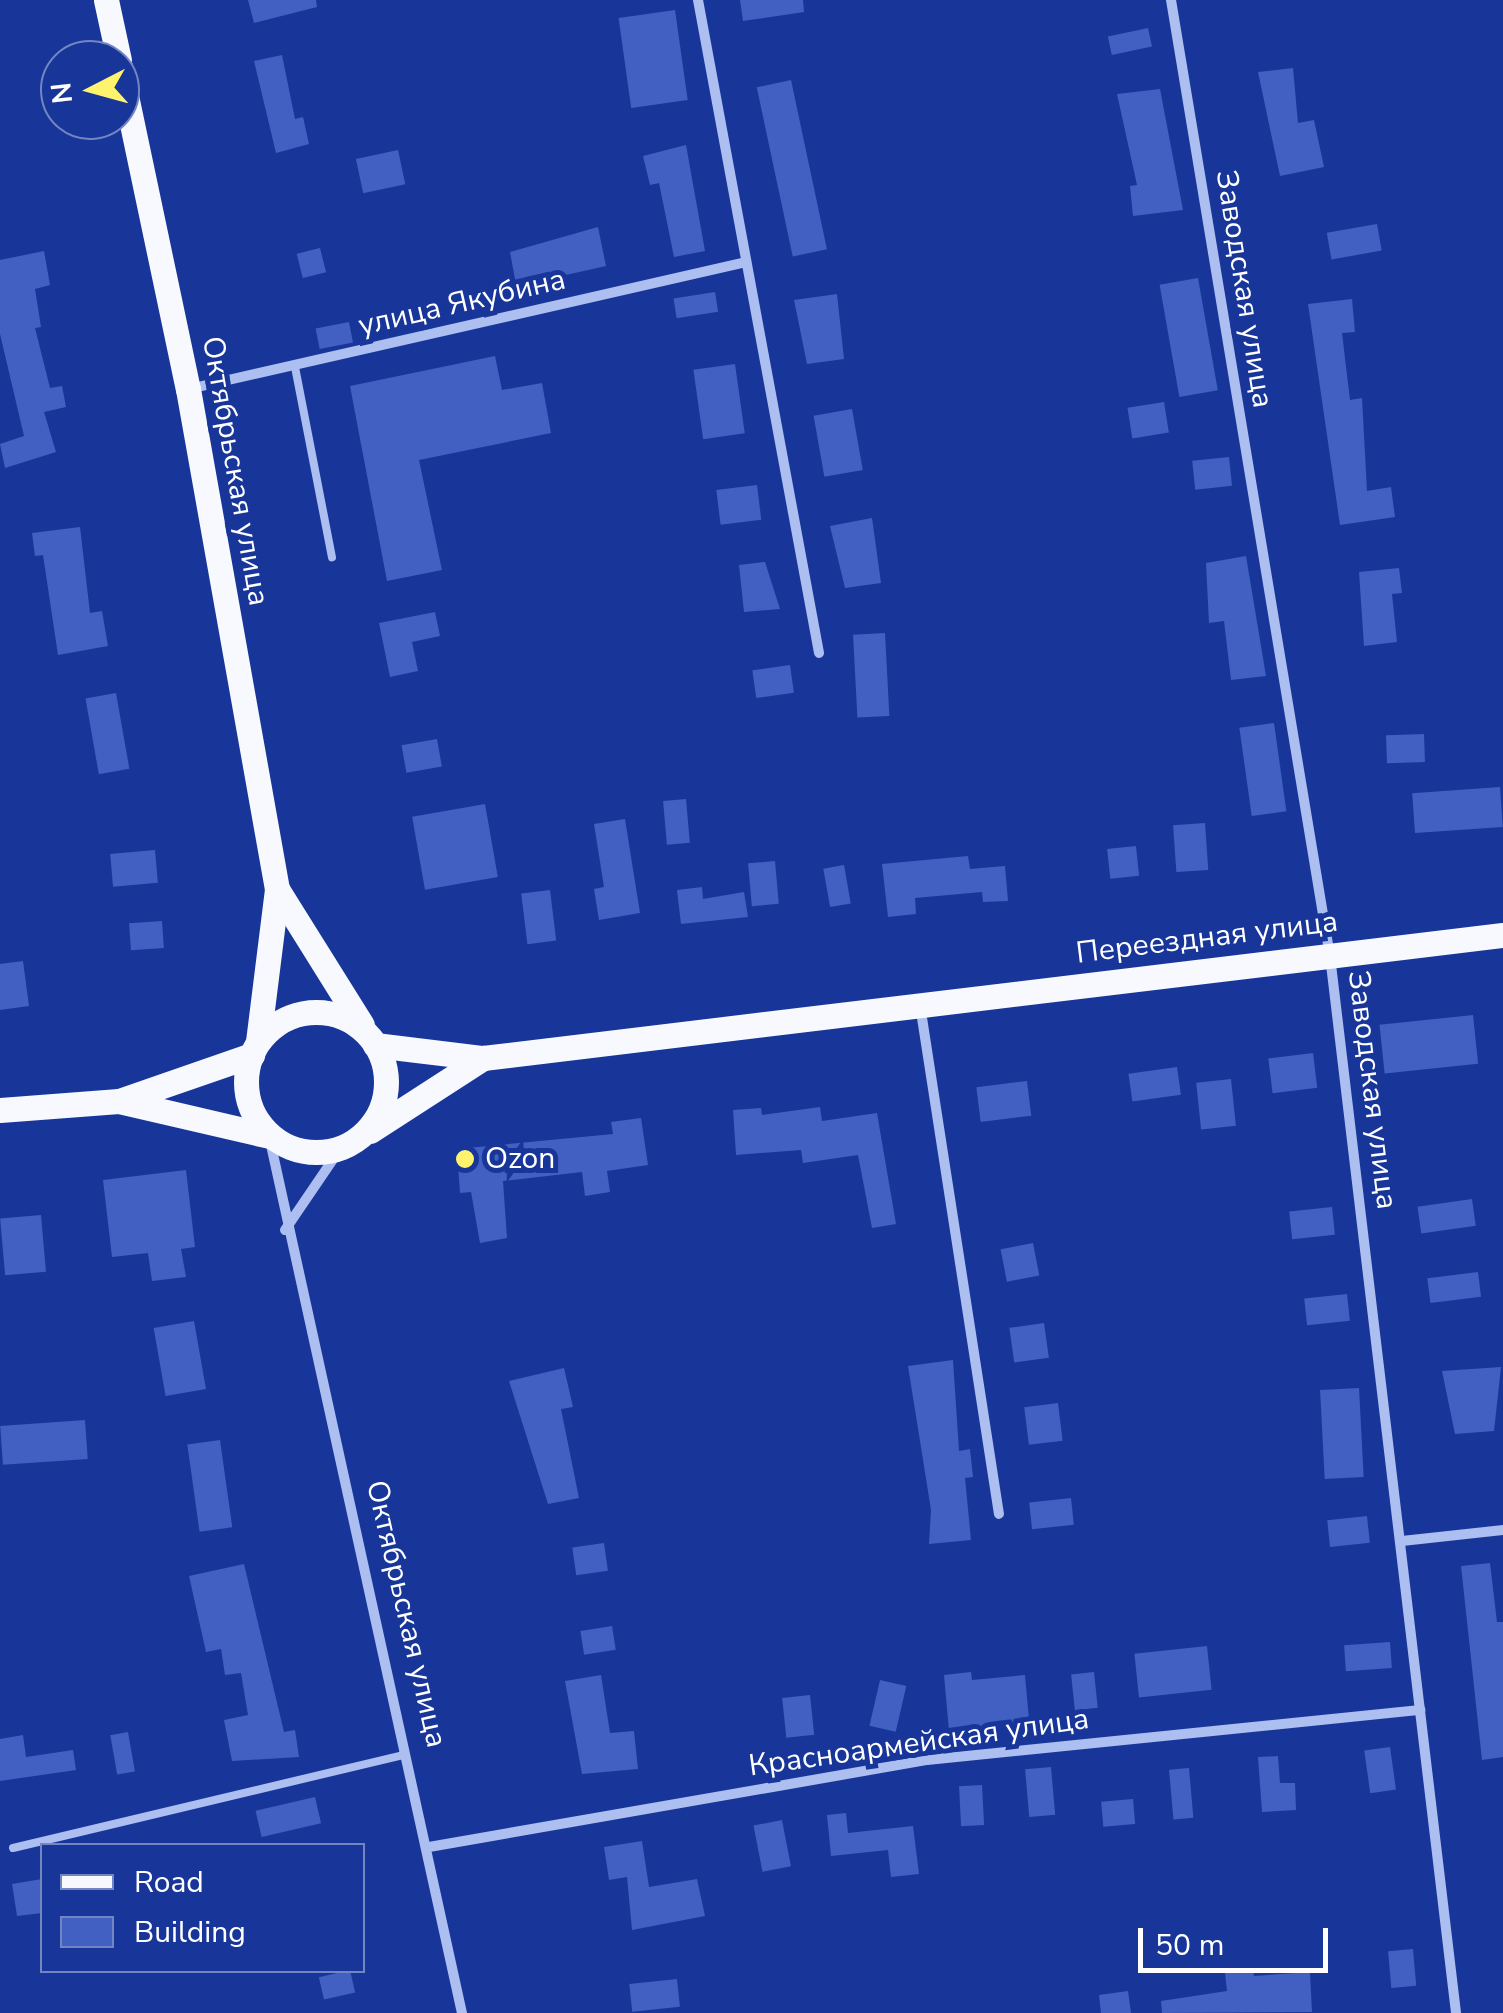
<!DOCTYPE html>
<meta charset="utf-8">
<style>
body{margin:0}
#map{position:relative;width:1503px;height:2013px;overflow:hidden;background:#183699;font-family:"Nunito Sans",sans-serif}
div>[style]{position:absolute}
.building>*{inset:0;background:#4160c1;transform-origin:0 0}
.service>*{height:8px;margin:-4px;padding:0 4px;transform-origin:4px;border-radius:4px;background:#adbef1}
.minor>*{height:10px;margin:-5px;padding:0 5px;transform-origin:5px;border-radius:5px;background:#adbef1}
.primary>*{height:25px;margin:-12.5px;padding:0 12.5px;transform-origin:12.5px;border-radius:12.5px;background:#f7f9ff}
.primary>.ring{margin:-12.5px;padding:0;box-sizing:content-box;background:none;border:25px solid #f7f9ff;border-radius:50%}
.dots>*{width:28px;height:28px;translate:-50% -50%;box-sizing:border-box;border:5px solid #183699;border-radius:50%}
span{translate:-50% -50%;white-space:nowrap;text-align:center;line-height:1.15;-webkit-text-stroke:10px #183699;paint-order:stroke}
.street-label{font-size:30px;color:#fff}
.poi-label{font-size:30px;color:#fff}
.left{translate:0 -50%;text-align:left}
.legend{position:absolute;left:40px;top:1843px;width:325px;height:130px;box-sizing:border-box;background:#183699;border:2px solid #7486c2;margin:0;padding:12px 18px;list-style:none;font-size:30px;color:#fff}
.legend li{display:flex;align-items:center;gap:20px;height:50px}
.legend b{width:50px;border:2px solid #7486c2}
.north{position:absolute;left:40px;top:40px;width:100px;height:100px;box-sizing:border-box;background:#183699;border:2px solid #7486c2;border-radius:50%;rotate:264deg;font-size:28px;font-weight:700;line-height:40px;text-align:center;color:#fff}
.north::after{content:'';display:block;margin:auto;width:35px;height:45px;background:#fff36d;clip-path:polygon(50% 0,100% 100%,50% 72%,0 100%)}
.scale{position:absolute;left:1138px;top:1928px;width:190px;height:45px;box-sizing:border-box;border:5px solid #fff;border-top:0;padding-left:12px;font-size:30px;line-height:35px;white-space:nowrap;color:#fff;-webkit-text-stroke:8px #183699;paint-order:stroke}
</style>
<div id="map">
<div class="building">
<div style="clip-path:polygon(248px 0,316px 0,317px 7px,254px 23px)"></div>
<div style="clip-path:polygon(740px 0,803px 0,804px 12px,743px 21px)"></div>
<div style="left:675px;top:10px;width:91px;height:57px;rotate:82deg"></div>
<div style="left:1148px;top:28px;width:19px;height:41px;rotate:78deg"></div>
<div style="clip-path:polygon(282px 55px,295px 119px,303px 117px,309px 144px,276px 153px,254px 61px)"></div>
<div style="clip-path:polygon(1293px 68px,1298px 123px,1314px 120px,1324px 167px,1280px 176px,1258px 72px)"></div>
<div style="left:791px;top:80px;width:173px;height:35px;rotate:78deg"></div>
<div style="clip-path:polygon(1160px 89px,1183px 210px,1133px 216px,1130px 186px,1137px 185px,1117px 94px)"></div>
<div style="clip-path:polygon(686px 145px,705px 251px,674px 257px,659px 183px,650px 185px,643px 156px)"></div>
<div style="left:398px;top:150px;width:35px;height:43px;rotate:78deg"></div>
<div style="left:1377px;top:224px;width:27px;height:51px;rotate:80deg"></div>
<div style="clip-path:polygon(598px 227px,606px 266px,557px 277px,560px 293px,519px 301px,510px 252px)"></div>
<div style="left:320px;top:248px;width:25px;height:24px;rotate:76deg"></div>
<div style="clip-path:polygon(44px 251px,50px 285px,35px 289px,41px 327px,35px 328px,50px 388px,62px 386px,66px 407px,44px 412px,56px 452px,5px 468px,0 444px,24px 436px,0 334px,0 260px)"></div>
<div style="left:1198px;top:278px;width:114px;height:39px;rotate:80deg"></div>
<div style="left:715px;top:292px;width:20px;height:42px;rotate:81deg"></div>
<div style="clip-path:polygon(837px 294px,844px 359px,807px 364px,794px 300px)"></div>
<div style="clip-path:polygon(1352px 299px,1355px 332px,1342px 333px,1350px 400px,1362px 398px,1367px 491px,1391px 487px,1395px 517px,1340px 525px,1308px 304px)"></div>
<div style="left:349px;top:322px;width:21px;height:34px;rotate:79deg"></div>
<div style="clip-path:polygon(495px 356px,502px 390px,542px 383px,551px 433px,419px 460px,442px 570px,387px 581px,350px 386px)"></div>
<div style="left:735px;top:364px;width:70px;height:42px;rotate:82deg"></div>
<div style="left:1164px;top:402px;width:31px;height:37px;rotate:81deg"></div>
<div style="left:852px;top:409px;width:62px;height:39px;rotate:80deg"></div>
<div style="left:1229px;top:457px;width:29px;height:37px;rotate:84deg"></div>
<div style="left:757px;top:485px;width:35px;height:41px;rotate:83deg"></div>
<div style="clip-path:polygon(872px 518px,881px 583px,845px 588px,830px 526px)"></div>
<div style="clip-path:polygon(80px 527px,90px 613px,102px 611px,108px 646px,58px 655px,43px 555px,35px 556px,32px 533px)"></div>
<div style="clip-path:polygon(1246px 556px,1266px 676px,1231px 680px,1224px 621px,1209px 623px,1206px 563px)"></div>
<div style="clip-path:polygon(765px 562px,780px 609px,744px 612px,739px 565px)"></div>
<div style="clip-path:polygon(1399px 568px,1402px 593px,1392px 594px,1397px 642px,1364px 646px,1359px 572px)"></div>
<div style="clip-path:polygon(435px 612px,440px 636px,412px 642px,418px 671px,390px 677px,379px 623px)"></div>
<div style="left:885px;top:633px;width:83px;height:32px;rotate:87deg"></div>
<div style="left:790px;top:665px;width:28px;height:38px;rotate:82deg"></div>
<div style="left:116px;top:693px;width:77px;height:31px;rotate:80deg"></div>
<div style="left:1274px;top:723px;width:89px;height:35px;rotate:82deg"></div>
<div style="left:1424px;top:734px;width:28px;height:38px;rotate:88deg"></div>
<div style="left:437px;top:739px;width:28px;height:36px;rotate:80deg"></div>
<div style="left:1500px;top:787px;width:40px;height:88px;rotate:86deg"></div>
<div style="left:686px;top:799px;width:44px;height:23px;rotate:85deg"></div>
<div style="left:485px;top:804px;width:74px;height:74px;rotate:80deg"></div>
<div style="clip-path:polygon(625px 819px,640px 913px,599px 920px,594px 889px,604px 887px,594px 824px)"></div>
<div style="left:1205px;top:823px;width:47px;height:32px;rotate:86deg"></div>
<div style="left:1136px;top:846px;width:30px;height:29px;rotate:84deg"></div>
<div style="left:155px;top:850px;width:33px;height:45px;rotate:85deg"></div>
<div style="clip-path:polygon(968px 856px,970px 869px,1005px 866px,1008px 901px,983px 902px,982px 892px,915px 898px,916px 914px,888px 917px,882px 864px)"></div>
<div style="left:775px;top:861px;width:43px;height:27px;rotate:85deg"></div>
<div style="left:844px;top:865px;width:39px;height:21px;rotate:80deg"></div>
<div style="clip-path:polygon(702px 887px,703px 899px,744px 892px,748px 917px,681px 924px,677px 890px)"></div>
<div style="left:550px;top:890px;width:51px;height:29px;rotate:83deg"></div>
<div style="left:162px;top:921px;width:27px;height:33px;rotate:86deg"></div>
<div style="clip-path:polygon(23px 961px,29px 1006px,0 1010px,0 964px)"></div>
<div style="left:1473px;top:1015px;width:49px;height:94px;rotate:84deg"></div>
<div style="left:1313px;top:1053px;width:35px;height:45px;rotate:83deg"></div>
<div style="left:1177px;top:1067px;width:28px;height:49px;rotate:82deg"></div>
<div style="left:1231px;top:1079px;width:47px;height:35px;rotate:84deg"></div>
<div style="left:1027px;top:1081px;width:35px;height:51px;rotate:83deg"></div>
<div style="clip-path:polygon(820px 1107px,822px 1121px,877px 1113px,896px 1224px,872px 1228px,858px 1155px,803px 1163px,801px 1150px,736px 1155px,733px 1110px,761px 1108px,762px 1115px)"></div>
<div style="clip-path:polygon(641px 1118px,648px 1165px,607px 1171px,610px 1192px,585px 1196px,582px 1172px,503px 1181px,507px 1238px,480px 1243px,471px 1192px,460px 1193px,457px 1149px,613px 1134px,611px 1122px)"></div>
<div style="clip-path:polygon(186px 1170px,195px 1247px,181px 1249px,186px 1277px,152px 1281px,148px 1253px,112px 1257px,103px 1180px)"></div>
<div style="left:1472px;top:1199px;width:27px;height:55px;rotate:82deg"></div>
<div style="left:1332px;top:1207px;width:28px;height:43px;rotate:84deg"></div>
<div style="left:41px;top:1215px;width:57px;height:41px;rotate:85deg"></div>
<div style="left:1033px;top:1243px;width:33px;height:33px;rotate:79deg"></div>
<div style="left:1478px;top:1272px;width:25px;height:51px;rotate:83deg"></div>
<div style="left:1347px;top:1294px;width:27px;height:43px;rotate:84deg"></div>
<div style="left:194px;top:1321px;width:69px;height:41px;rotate:80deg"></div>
<div style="left:1044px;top:1323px;width:35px;height:35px;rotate:82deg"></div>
<div style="clip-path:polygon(953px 1360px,959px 1451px,970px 1449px,973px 1477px,965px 1478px,971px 1540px,929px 1544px,931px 1510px,908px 1366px)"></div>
<div style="clip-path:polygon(1501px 1367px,1494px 1431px,1455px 1434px,1442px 1371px)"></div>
<div style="clip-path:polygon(564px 1368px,573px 1407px,561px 1409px,579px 1498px,548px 1504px,509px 1381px)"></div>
<div style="left:1359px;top:1388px;width:89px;height:39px;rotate:87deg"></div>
<div style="left:1058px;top:1403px;width:38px;height:34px;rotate:83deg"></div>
<div style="left:85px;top:1420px;width:39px;height:85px;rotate:86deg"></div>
<div style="left:220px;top:1440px;width:88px;height:33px;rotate:82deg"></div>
<div style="left:1071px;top:1498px;width:27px;height:42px;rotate:84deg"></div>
<div style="left:1367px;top:1516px;width:27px;height:40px;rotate:84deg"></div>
<div style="left:604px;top:1543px;width:28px;height:32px;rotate:82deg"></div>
<div style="clip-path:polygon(1490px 1563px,1497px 1622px,1503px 1622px,1503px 1757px,1482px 1760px,1461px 1566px)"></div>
<div style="clip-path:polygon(244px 1564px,284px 1732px,295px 1730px,299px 1757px,232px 1761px,224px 1720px,248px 1715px,241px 1673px,225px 1675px,221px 1649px,206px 1652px,189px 1576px)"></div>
<div style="left:612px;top:1626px;width:24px;height:32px;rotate:81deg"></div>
<div style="left:1390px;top:1642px;width:26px;height:46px;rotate:86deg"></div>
<div style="left:1207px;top:1646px;width:44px;height:73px;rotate:84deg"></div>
<div style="clip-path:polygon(971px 1672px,972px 1680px,1025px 1675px,1029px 1720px,949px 1731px,944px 1675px)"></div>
<div style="left:1094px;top:1672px;width:36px;height:23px;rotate:84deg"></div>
<div style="clip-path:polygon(601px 1675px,610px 1733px,634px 1731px,638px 1769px,582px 1774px,565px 1681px)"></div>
<div style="left:880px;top:1680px;width:27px;height:47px;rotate:13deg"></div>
<div style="left:810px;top:1695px;width:40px;height:28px;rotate:84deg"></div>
<div style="left:128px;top:1732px;width:40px;height:18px;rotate:80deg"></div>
<div style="clip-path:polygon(23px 1735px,26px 1757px,73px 1750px,76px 1770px,0 1781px,0 1739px)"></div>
<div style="left:1390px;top:1747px;width:43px;height:26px;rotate:82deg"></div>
<div style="clip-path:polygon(1278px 1756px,1280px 1783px,1295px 1783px,1296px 1810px,1262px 1812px,1258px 1757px)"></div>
<div style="left:1051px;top:1767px;width:48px;height:26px;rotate:85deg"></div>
<div style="left:1189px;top:1768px;width:50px;height:20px;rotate:85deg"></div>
<div style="left:982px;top:1785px;width:40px;height:23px;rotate:87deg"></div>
<div style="left:315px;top:1797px;width:27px;height:61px;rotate:77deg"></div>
<div style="left:1133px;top:1799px;width:25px;height:32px;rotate:85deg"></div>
<div style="clip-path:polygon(846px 1813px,848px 1833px,913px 1826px,919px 1874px,891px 1877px,888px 1850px,831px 1856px,827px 1815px)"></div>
<div style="left:782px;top:1820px;width:47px;height:29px;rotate:79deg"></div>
<div style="clip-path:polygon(642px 1841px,649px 1887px,697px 1879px,705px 1916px,632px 1930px,627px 1877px,609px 1880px,604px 1847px)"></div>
<div style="clip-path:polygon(42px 1879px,42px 1913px,17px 1916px,12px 1884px)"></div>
<div style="left:1413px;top:1949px;width:37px;height:25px;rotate:85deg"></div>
<div style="clip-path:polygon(1253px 1969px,1254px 1976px,1310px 1972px,1312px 2012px,1162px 2013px,1161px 2001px,1227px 1991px,1225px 1973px)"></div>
<div style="left:350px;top:1970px;width:23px;height:32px;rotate:77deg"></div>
<div style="left:677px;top:1979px;width:28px;height:48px;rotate:84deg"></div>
<div style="clip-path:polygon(1128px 1991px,1131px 2013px,1101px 2013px,1099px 1995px)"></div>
</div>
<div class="service">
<div style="left:295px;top:367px;width:194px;rotate:79deg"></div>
<div style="left:13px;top:1848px;width:402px;rotate:-13.4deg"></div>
</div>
<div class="minor">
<div style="left:698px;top:0;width:664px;rotate:79.5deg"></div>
<div style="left:1171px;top:0;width:969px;rotate:80.56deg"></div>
<div style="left:1330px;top:956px;width:1064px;rotate:83.2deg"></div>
<div style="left:189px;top:389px;width:571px;rotate:-12.84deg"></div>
<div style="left:920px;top:1005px;width:515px;rotate:81.18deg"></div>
<div style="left:269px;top:1136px;width:898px;rotate:77.59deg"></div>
<div style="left:285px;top:1230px;width:98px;rotate:-55.8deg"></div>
<div style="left:1402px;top:1541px;width:102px;rotate:-6.2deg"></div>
<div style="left:429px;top:1847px;width:506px;rotate:-9.91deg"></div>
<div style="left:927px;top:1760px;width:496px;rotate:-5.8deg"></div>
</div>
<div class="primary">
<div style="left:106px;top:0;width:61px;rotate:77.8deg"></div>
<div style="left:120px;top:67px;width:329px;rotate:78.1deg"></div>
<div style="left:188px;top:389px;width:508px;rotate:79.91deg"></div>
<div style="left:277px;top:889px;width:153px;rotate:97.1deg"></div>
<div style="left:277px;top:889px;width:160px;rotate:58deg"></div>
<div class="ring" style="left:246px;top:1012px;width:115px;height:115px"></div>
<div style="left:375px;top:1045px;width:109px;rotate:6.9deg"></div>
<div style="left:483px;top:1058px;width:1027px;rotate:-6.88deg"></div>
<div style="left:119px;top:1101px;width:154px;rotate:13.1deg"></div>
<div style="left:0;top:1110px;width:119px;rotate:-4.3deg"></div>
<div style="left:119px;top:1101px;width:141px;rotate:-19.1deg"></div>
<div style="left:370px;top:1131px;width:135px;rotate:-32.9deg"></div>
</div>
<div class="dots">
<div style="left:465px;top:1159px;background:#fff36d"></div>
</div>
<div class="street-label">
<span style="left:1244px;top:289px;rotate:81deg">Заводская улица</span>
<span style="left:462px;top:303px;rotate:-13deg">улица Якубина</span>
<span style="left:235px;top:471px;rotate:80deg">Октябрьская улица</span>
<span style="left:1207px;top:938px;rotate:-7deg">Переездная улица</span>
<span style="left:1372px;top:1090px;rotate:83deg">Заводская улица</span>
<span style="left:406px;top:1614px;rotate:77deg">Октябрьская улица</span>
<span style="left:919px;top:1743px;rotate:-8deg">Красноармейская улица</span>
</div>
<div class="poi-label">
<span class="left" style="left:485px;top:1159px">Ozon</span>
</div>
<ul class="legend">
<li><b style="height:12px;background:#f7f9ff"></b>Road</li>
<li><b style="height:28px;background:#4160c1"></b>Building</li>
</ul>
<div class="north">N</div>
<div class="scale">50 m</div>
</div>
